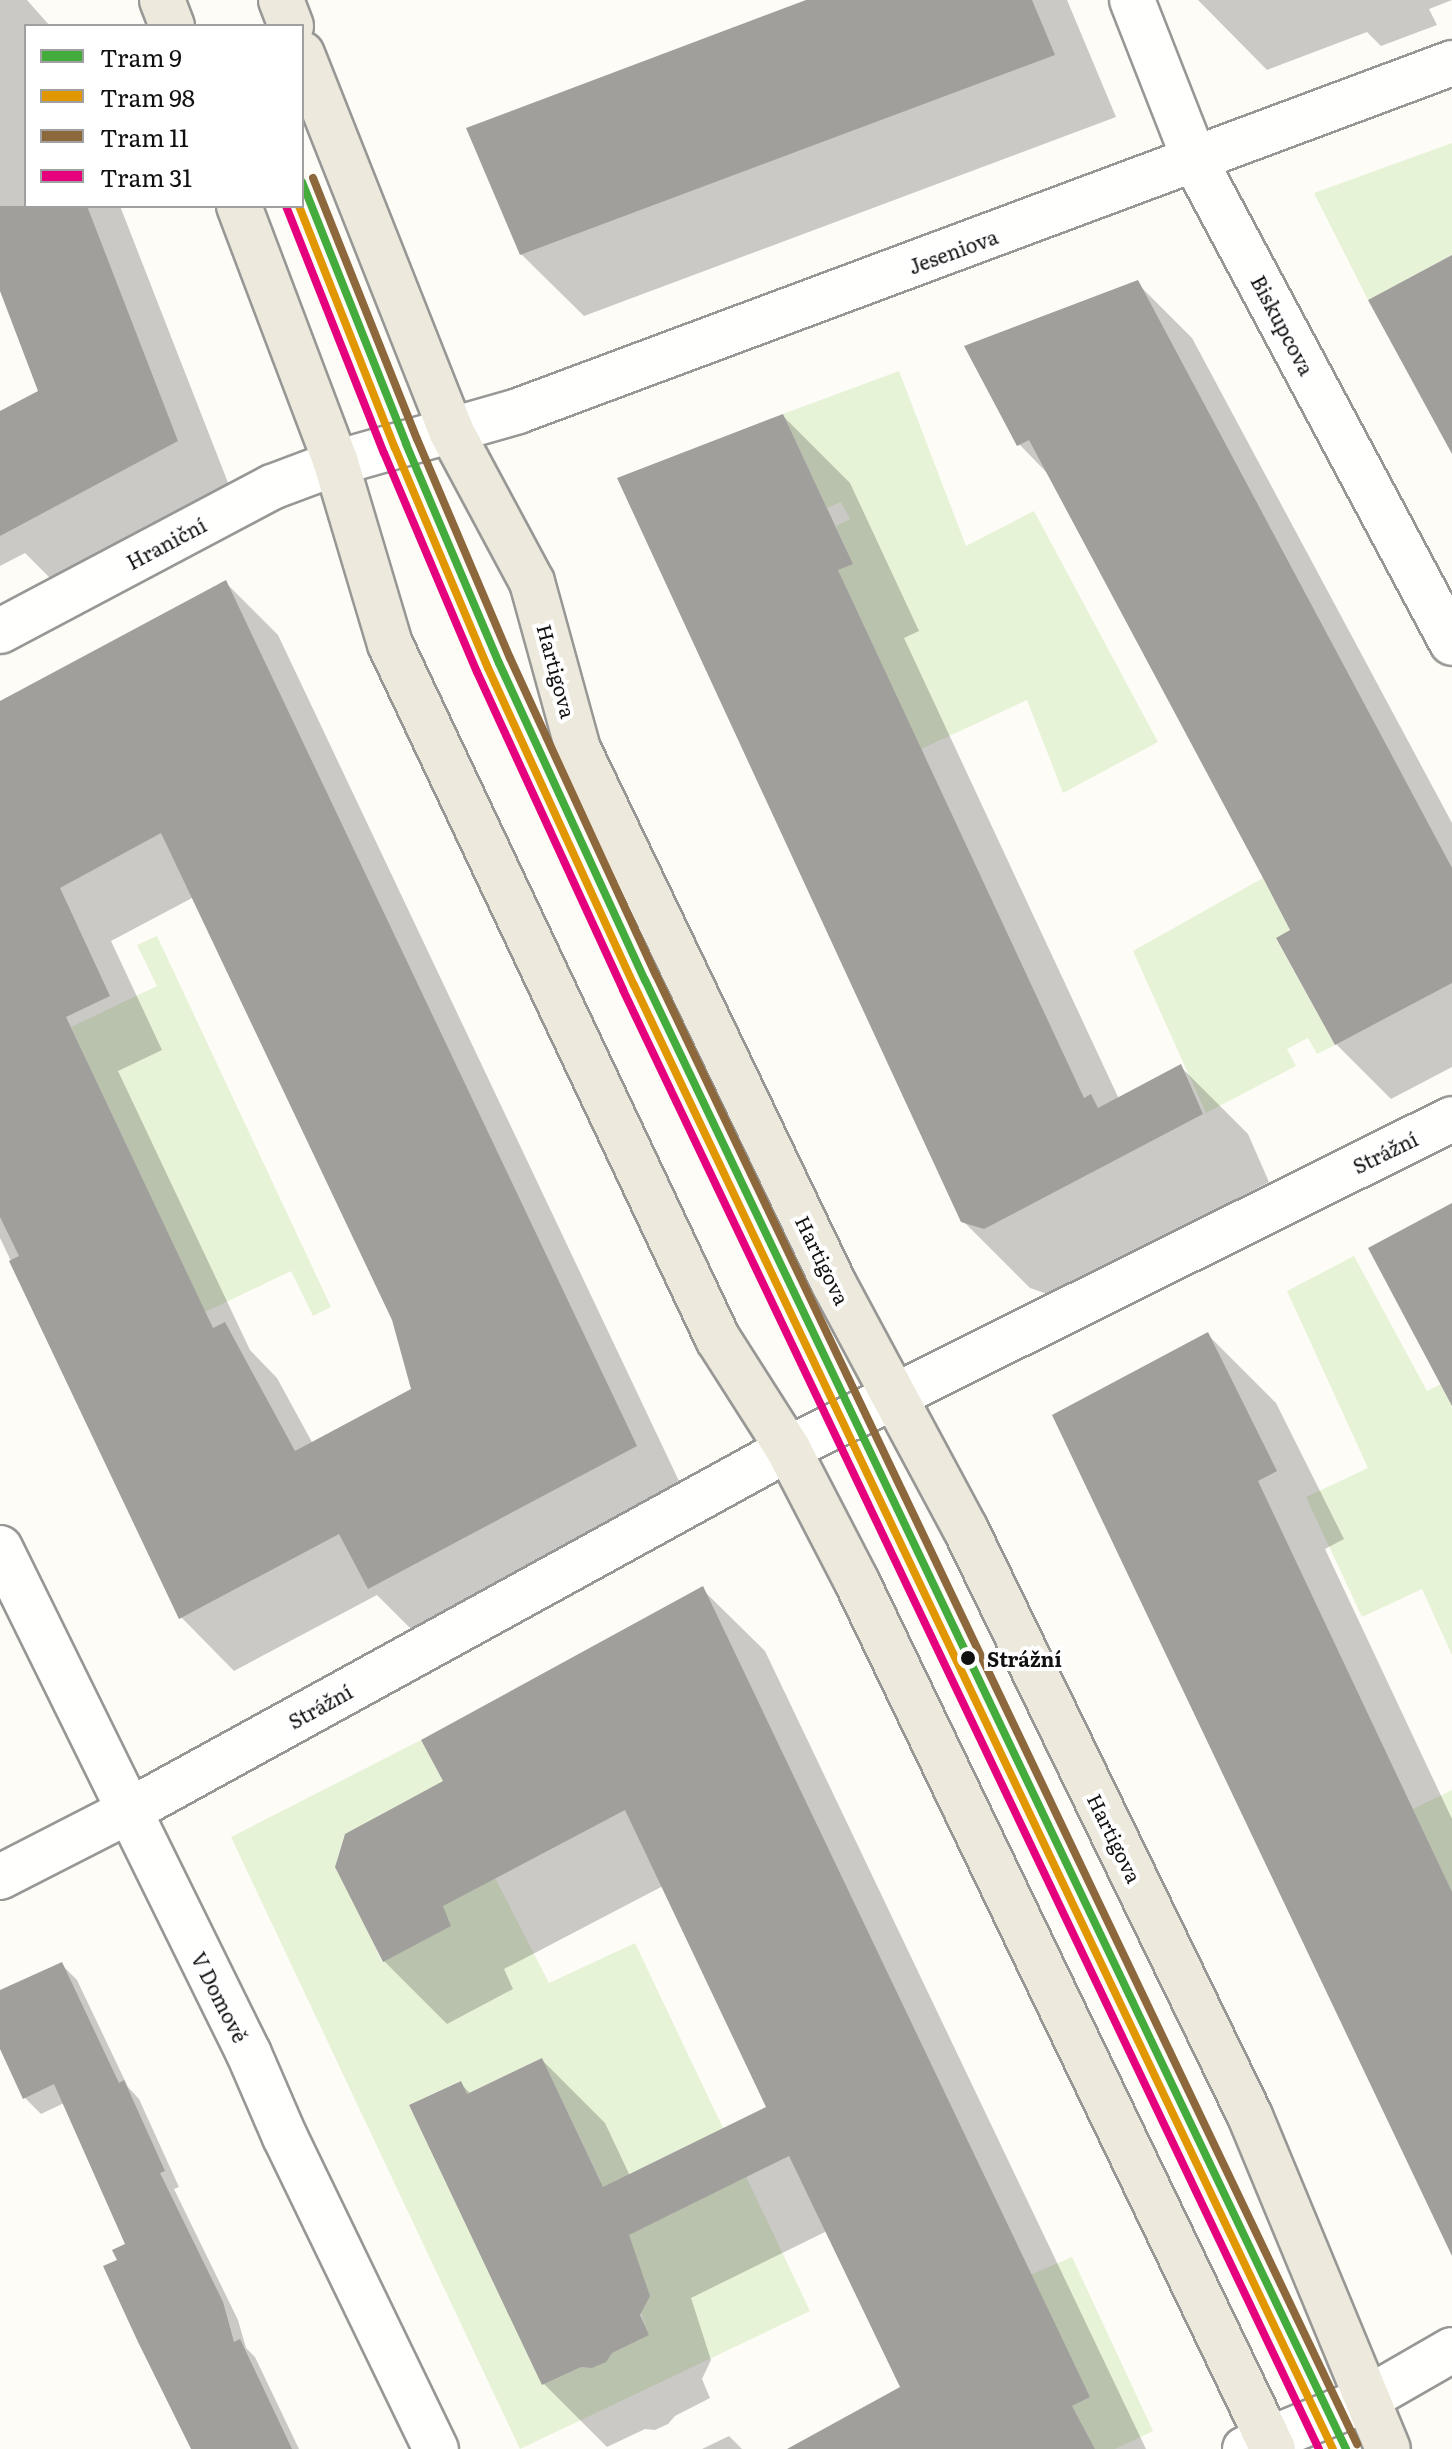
<!DOCTYPE html>
<meta charset="utf-8">
<style>
body{margin:0}
#map{position:relative;width:1452px;height:2449px;overflow:hidden;background:#fdfcf7;font-family:Literata,serif}
div>[style]{position:absolute}
.green>*{inset:0;background:#e7f3d7}
.shadow>*{inset:0;background:#0003}
.building>*{inset:0;background:#a19f9c}
.roads{filter:drop-shadow(2px 0 #979795) drop-shadow(-2px 0 #979795) drop-shadow(0 2px #979795) drop-shadow(0 -2px #979795)}
.minor>*{height:44px;margin:-22px;padding:0 22px;transform-origin:22px;border-radius:22px;background:#fffffe}
.major>*{height:44px;margin:-22px;padding:0 22px;transform-origin:22px;border-radius:22px;background:#ede9dc}
.tram-1>*{height:8px;margin:-4px;padding:0 4px;transform-origin:4px;border-radius:4px;background:#43ac3c}
.tram-2>*{height:8px;margin:-4px;padding:0 4px;transform-origin:4px;border-radius:4px;background:#e09702}
.tram-3>*{height:8px;margin:-4px;padding:0 4px;transform-origin:4px;border-radius:4px;background:#8c683c}
.tram-4>*{height:8px;margin:-4px;padding:0 4px;transform-origin:4px;border-radius:4px;background:#e5007d}
.dots>*{width:22px;height:22px;translate:-50% -50%;box-sizing:border-box;border:4px solid #fff;border-radius:50%}
span{translate:-50% -50%;white-space:nowrap;text-align:center;line-height:1.15;-webkit-text-stroke:8px #fff;paint-order:stroke}
.street-label{font-size:20px;color:#111}
.stop-label{font-size:20px;color:#111;font-weight:700}
.left{translate:0 -50%;text-align:left}
.legend{position:absolute;left:24px;top:24px;width:280px;height:184px;box-sizing:border-box;background:#fff;border:2px solid #a0a0a0;margin:0;padding:10px 14px;list-style:none;font-size:24px;color:#111}
.legend li{display:flex;align-items:center;gap:16px;height:40px}
.legend b{width:40px;border:2px solid #a0a0a0}
</style>
<div id="map">
<div class="green">
<div style="clip-path:polygon(1452px 143px,1452px 255px,1368px 300px,1314px 193px)"></div>
<div style="clip-path:polygon(899px 371px,966px 546px,1034px 511px,1158px 742px,1063px 793px,1027px 700px,921px 749px,838px 570px,853px 564px,836px 526px,850px 519px,841px 502px,827px 508px,783px 414px)"></div>
<div style="clip-path:polygon(1263px 878px,1290px 930px,1276px 939px,1335px 1045px,1317px 1054px,1308px 1038px,1287px 1049px,1296px 1066px,1206px 1113px,1133px 951px)"></div>
<div style="clip-path:polygon(157px 936px,331px 1307px,313px 1316px,291px 1271px,205px 1312px,71px 1027px,157px 986px,137px 945px)"></div>
<div style="clip-path:polygon(1354px 1256px,1427px 1391px,1445px 1382px,1452px 1395px,1452px 1655px,1422px 1589px,1362px 1617px,1306px 1497px,1368px 1468px,1287px 1291px)"></div>
<div style="clip-path:polygon(evenodd,421px 1740px,443px 1781px,376px 1817px,355px 1839px,344px 1836px,336px 1863px,382px 1962px,451px 1926px,440px 1900px,492px 1872px,549px 1983px,635px 1943px,810px 2311px,520px 2449px,231px 1837px,421px 1740px,542px 2058px,600px 2180px,648px 2335px,612px 2353px,605px 2362px,592px 2368px,581px 2367px,543px 2385px,409px 2105px,460px 2081px,467px 2094px,542px 2058px,421px 1740px,693px 2143px,717px 2191px,668px 2216px,644px 2167px,693px 2143px)"></div>
<div style="clip-path:polygon(1452px 1790px,1452px 1893px,1413px 1809px)"></div>
<div style="clip-path:polygon(1072px 2257px,1153px 2431px,1115px 2449px,1095px 2449px,1072px 2406px,1090px 2397px,1030px 2275px)"></div>
</div>
<div class="shadow">
<div style="clip-path:polygon(0 0,27px 0,50px 26px,26px 26px,26px 206px,120px 206px,234px 498px,62px 590px,25px 553px,0 566px,0 414px,41px 392px,0 287px)"></div>
<div style="clip-path:polygon(809px 0,1067px 0,1116px 117px,584px 316px,521px 254px)"></div>
<div style="clip-path:polygon(1198px 0,1452px 0,1429px 9px,1437px 25px,1381px 46px,1367px 32px,1267px 70px)"></div>
<div style="clip-path:polygon(1137px 283px,1192px 338px,1452px 823px,1452px 1067px,1391px 1099px,1336px 1044px,1293px 931px,1050px 476px,1019px 444px)"></div>
<div style="clip-path:polygon(783px 416px,850px 483px,919px 631px,904px 638px,1119px 1099px,1181px 1067px,1248px 1134px,1269px 1182px,1053px 1296px,1030px 1288px,962px 1220px)"></div>
<div style="clip-path:polygon(evenodd,225px 582px,278px 635px,688px 1500px,423px 1641px,377px 1595px,234px 1671px,181px 1617px,0 1238px,0 703px,225px 582px,194px 897px,394px 1319px,414px 1390px,313px 1444px,277px 1378px,250px 1350px,118px 1071px,162px 1050px,111px 941px,194px 897px)"></div>
<div style="clip-path:polygon(1208px 1335px,1276px 1403px,1344px 1539px,1325px 1549px,1452px 1819px,1452px 2249px)"></div>
<div style="clip-path:polygon(702px 1589px,765px 1651px,1146px 2449px,790px 2449px,902px 2388px,827px 2231px,691px 2298px,711px 2360px,702px 2379px,710px 2398px,675px 2416px,668px 2424px,655px 2430px,645px 2429px,607px 2447px,544px 2384px,412px 2106px,460px 2083px,471px 2094px,542px 2060px,605px 2123px,630px 2176px,768px 2108px,663px 1886px,504px 1969px,513px 1989px,447px 2024px,384px 1961px,445px 1782px)"></div>
<div style="clip-path:polygon(61px 1964px,77px 1980px,128px 2087px,139px 2099px,179px 2187px,174px 2189px,238px 2320px,246px 2348px,255px 2357px,299px 2449px,192px 2449px,120px 2261px,127px 2245px,64px 2103px,41px 2114px,25px 2098px,0 2045px,0 1992px)"></div>
<div style="clip-path:polygon(729px 2436px,742px 2449px,702px 2449px)"></div>
</div>
<div class="building">
<div style="clip-path:polygon(806px 0,1032px 0,1055px 55px,520px 255px,466px 128px)"></div>
<div style="clip-path:polygon(0 206px,87px 206px,178px 441px,0 536px,0 411px,38px 391px,0 291px)"></div>
<div style="clip-path:polygon(1452px 255px,1452px 454px,1368px 300px)"></div>
<div style="clip-path:polygon(1138px 280px,1452px 868px,1452px 983px,1335px 1045px,1276px 938px,1290px 930px,1263px 878px,1029px 440px,1017px 446px,964px 346px)"></div>
<div style="clip-path:polygon(783px 414px,853px 564px,838px 570px,1084px 1098px,1091px 1094px,1098px 1108px,1181px 1064px,1203px 1114px,984px 1229px,961px 1222px,617px 478px)"></div>
<div style="clip-path:polygon(evenodd,226px 580px,637px 1446px,368px 1589px,339px 1534px,179px 1619px,9px 1261px,19px 1256px,0 1217px,0 701px,226px 580px,161px 833px,392px 1320px,411px 1389px,295px 1451px,225px 1322px,213px 1328px,66px 1017px,110px 996px,60px 888px,161px 833px)"></div>
<div style="clip-path:polygon(1452px 1203px,1452px 1406px,1368px 1248px)"></div>
<div style="clip-path:polygon(1208px 1332px,1277px 1471px,1258px 1481px,1452px 1892px,1452px 2256px,1052px 1415px)"></div>
<div style="clip-path:polygon(703px 1586px,1090px 2397px,1072px 2406px,1095px 2449px,787px 2449px,900px 2387px,789px 2156px,629px 2235px,650px 2296px,640px 2315px,649px 2335px,612px 2353px,606px 2362px,592px 2368px,581px 2367px,542px 2385px,409px 2105px,461px 2081px,467px 2094px,542px 2058px,603px 2187px,766px 2107px,625px 1810px,443px 1906px,451px 1926px,383px 1962px,335px 1867px,345px 1834px,443px 1781px,421px 1740px)"></div>
<div style="clip-path:polygon(62px 1962px,119px 2083px,124px 2080px,165px 2171px,160px 2173px,223px 2302px,234px 2342px,240px 2339px,292px 2449px,191px 2449px,138px 2342px,103px 2266px,117px 2260px,112px 2250px,125px 2244px,54px 2084px,23px 2099px,0 2049px,0 1990px)"></div>
</div>
<div class="roads">
<div class="minor">
<div style="left:1132px;top:0;width:173px;rotate:68.6deg"></div>
<div style="left:1195px;top:161px;width:546px;rotate:61.93deg"></div>
<div style="left:0;top:631px;width:308px;rotate:-27.9deg"></div>
<div style="left:272px;top:487px;width:68px;rotate:-20.6deg"></div>
<div style="left:336px;top:463px;width:189px;rotate:-15.9deg"></div>
<div style="left:518px;top:411px;width:997px;rotate:-20.43deg"></div>
<div style="left:0;top:1548px;width:564px;rotate:63.8deg"></div>
<div style="left:249px;top:2054px;width:90px;rotate:66.6deg"></div>
<div style="left:285px;top:2137px;width:347px;rotate:64.2deg"></div>
<div style="left:0;top:1877px;width:143px;rotate:-27.1deg"></div>
<div style="left:127px;top:1812px;width:754px;rotate:-28.77deg"></div>
<div style="left:788px;top:1449px;width:741px;rotate:-26.43deg"></div>
<div style="left:1245px;top:2449px;width:130px;rotate:-22.2deg"></div>
<div style="left:1365px;top:2400px;width:100px;rotate:-29.9deg"></div>
</div>
<div class="major">
<div style="left:162px;top:0;width:28px;rotate:69deg"></div>
<div style="left:281px;top:0;width:28px;rotate:69deg"></div>
<div style="left:302px;top:54px;width:405px;rotate:68.4deg"></div>
<div style="left:451px;top:431px;width:171px;rotate:61.8deg"></div>
<div style="left:532px;top:582px;width:173px;rotate:74.6deg"></div>
<div style="left:578px;top:749px;width:593px;rotate:64.43deg"></div>
<div style="left:834px;top:1284px;width:277px;rotate:61.8deg"></div>
<div style="left:965px;top:1528px;width:653px;rotate:64.14deg"></div>
<div style="left:1250px;top:2116px;width:360px;rotate:67.5deg"></div>
<div style="left:239px;top:206px;width:275px;rotate:69.3deg"></div>
<div style="left:336px;top:463px;width:189px;rotate:73.4deg"></div>
<div style="left:390px;top:644px;width:769px;rotate:64.74deg"></div>
<div style="left:718px;top:1339px;width:130px;rotate:57.5deg"></div>
<div style="left:788px;top:1449px;width:148px;rotate:62.6deg"></div>
<div style="left:856px;top:1580px;width:964px;rotate:64.37deg"></div>
</div>
</div>
<div class="tram-1">
<div style="left:302px;top:182px;width:282px;rotate:68.3deg"></div>
<div style="left:406px;top:444px;width:238px;rotate:67deg"></div>
<div style="left:499px;top:663px;width:349px;rotate:65.3deg"></div>
<div style="left:645px;top:980px;width:1628px;rotate:64.49deg"></div>
</div>
<div class="tram-2">
<div style="left:299px;top:206px;width:260px;rotate:68.4deg"></div>
<div style="left:395px;top:448px;width:239px;rotate:67.1deg"></div>
<div style="left:488px;top:668px;width:349px;rotate:65.3deg"></div>
<div style="left:634px;top:985px;width:1622px;rotate:64.48deg"></div>
</div>
<div class="tram-3">
<div style="left:313px;top:178px;width:281px;rotate:68.3deg"></div>
<div style="left:417px;top:439px;width:238px;rotate:67deg"></div>
<div style="left:510px;top:658px;width:349px;rotate:65.3deg"></div>
<div style="left:656px;top:975px;width:1628px;rotate:64.49deg"></div>
</div>
<div class="tram-4">
<div style="left:286px;top:206px;width:266px;rotate:68.4deg"></div>
<div style="left:384px;top:453px;width:238px;rotate:67deg"></div>
<div style="left:477px;top:672px;width:350px;rotate:65.3deg"></div>
<div style="left:623px;top:990px;width:1617px;rotate:64.5deg"></div>
</div>
<div class="dots">
<div style="left:968px;top:1658px;background:#111"></div>
</div>
<div class="street-label">
<span style="left:953px;top:251px;rotate:-20deg">Jeseniova</span>
<span style="left:1283px;top:325px;rotate:62deg">Biskupcova</span>
<span style="left:166px;top:543px;rotate:-28deg">Hraniční</span>
<span style="left:557px;top:671px;rotate:75deg">Hartigova</span>
<span style="left:1385px;top:1152px;rotate:-26deg">Strážní</span>
<span style="left:823px;top:1260px;rotate:64deg">Hartigova</span>
<span style="left:320px;top:1706px;rotate:-29deg">Strážní</span>
<span style="left:1115px;top:1838px;rotate:64deg">Hartigova</span>
<span style="left:220px;top:1997px;rotate:63deg">V Domově</span>
</div>
<div class="stop-label">
<span class="left" style="left:987px;top:1658px">Strážní</span>
</div>
<ul class="legend">
<li><b style="height:10px;background:#43ac3c"></b>Tram 9</li>
<li><b style="height:10px;background:#e09702"></b>Tram 98</li>
<li><b style="height:10px;background:#8c683c"></b>Tram 11</li>
<li><b style="height:10px;background:#e5007d"></b>Tram 31</li>
</ul>
</div>
